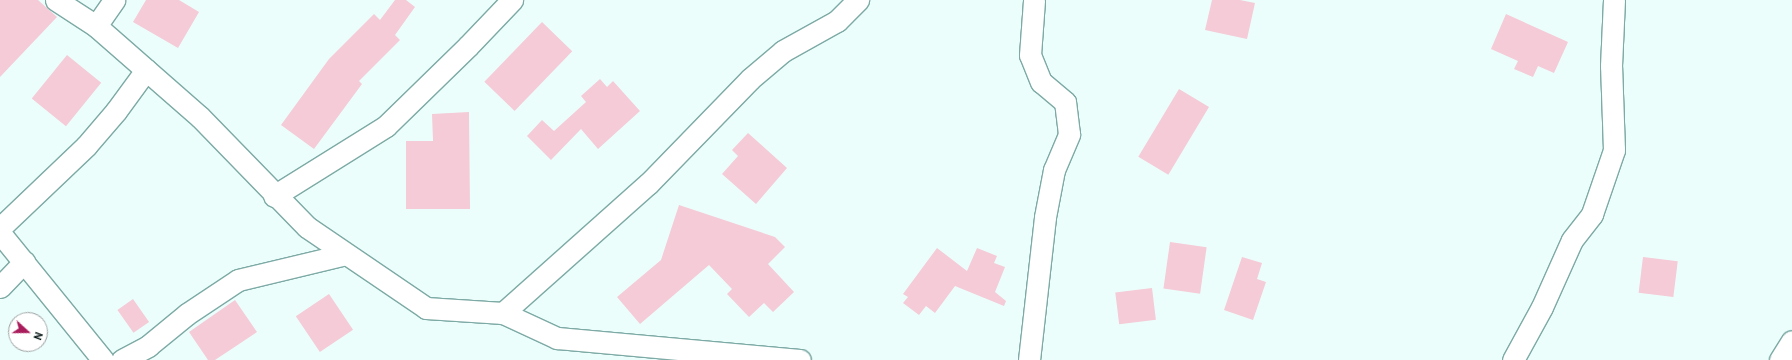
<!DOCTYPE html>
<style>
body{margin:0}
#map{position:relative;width:1792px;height:360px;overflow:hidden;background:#ecfefc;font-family:"PT Sans",sans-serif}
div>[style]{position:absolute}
.building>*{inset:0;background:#f4cbd6;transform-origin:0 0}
.roads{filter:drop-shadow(1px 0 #7daaa5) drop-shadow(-1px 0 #7daaa5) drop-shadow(0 1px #7daaa5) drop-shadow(0 -1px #7daaa5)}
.minor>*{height:21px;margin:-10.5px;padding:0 10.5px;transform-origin:10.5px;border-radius:10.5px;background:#fff}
span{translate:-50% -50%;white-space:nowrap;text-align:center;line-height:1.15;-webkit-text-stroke:3.5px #fff;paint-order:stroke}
.north{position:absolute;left:8px;top:312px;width:40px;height:40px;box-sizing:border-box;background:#fff;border:1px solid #9ba1a1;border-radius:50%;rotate:111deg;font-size:11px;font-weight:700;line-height:16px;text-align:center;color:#041413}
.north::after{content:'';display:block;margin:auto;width:14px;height:18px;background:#aa1d5c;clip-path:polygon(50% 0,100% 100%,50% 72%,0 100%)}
</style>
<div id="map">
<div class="building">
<div style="clip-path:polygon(0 0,38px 0,57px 17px,0 77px)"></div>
<div style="clip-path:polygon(146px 0,179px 0,199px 12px,178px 48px,133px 22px)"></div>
<div style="clip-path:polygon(395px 0,406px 0,415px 7px,395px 35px,400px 40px,359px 81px,362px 84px,314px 149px,281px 125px,329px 59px,374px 14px,380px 20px)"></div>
<div style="clip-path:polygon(1212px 0,1240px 0,1255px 3px,1247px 39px,1205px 30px)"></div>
<div style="clip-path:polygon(1506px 14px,1568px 42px,1554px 73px,1538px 66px,1533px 77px,1514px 69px,1518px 61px,1491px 49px)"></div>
<div style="left:542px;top:22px;width:42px;height:83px;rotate:44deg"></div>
<div style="left:67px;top:55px;width:44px;height:56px;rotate:39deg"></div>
<div style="clip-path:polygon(600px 79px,607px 87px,613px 81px,640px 111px,598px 149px,581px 129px,551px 160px,527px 136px,542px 120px,554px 131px,586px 102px,581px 96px)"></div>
<div style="left:1179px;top:89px;width:35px;height:79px;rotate:31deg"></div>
<div style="clip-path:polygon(469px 112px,470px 209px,406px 209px,406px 141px,433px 141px,432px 114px)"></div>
<div style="clip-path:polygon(748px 133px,787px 168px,756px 204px,722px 174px,738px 156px,732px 150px)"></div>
<div style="clip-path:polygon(679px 205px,775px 237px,785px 247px,768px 264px,794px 292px,773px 312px,764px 303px,749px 317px,727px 294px,732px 289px,709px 265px,640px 324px,617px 297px,661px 260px)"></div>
<div style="left:1170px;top:242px;width:37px;height:47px;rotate:8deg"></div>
<div style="clip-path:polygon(937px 248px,967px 271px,977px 248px,997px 256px,994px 263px,1005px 267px,995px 292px,1006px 301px,1004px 306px,955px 286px,935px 313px,926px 306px,919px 315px,903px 303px,908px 297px,903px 294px)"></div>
<div style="clip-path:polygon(1242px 257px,1262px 263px,1257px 279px,1266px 282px,1253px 320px,1224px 310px)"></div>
<div style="left:1643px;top:257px;width:35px;height:36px;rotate:7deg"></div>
<div style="left:1152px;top:288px;width:32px;height:37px;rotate:83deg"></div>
<div style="left:329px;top:294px;width:43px;height:40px;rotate:56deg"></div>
<div style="left:133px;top:299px;width:28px;height:19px;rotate:55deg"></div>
<div style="clip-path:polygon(235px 300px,257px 332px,215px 360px,208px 360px,189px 332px)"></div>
</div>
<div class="roads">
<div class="minor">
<div style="left:56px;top:0;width:48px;rotate:33deg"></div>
<div style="left:96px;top:26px;width:138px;rotate:41.2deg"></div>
<div style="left:200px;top:117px;width:153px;rotate:45.8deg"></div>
<div style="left:307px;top:227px;width:144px;rotate:34.2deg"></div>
<div style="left:426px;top:308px;width:77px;rotate:3.7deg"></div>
<div style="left:503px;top:313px;width:60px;rotate:24.8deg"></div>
<div style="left:557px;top:338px;width:244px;rotate:5.2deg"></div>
<div style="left:96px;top:26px;width:32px;rotate:-55deg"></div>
<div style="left:274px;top:196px;width:132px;rotate:-32deg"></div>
<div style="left:386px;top:126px;width:115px;rotate:-44.3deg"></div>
<div style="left:468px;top:46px;width:64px;rotate:-46.3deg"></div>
<div style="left:0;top:228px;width:119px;rotate:-43.6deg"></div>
<div style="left:86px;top:146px;width:46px;rotate:-49.4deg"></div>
<div style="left:116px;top:111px;width:51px;rotate:-53.8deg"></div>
<div style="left:0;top:233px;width:164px;rotate:51deg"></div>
<div style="left:0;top:287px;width:35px;rotate:-46deg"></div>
<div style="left:503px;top:313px;width:194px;rotate:-41.7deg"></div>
<div style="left:648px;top:184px;width:146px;rotate:-45.8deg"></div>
<div style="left:750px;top:79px;width:43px;rotate:-40.3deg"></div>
<div style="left:783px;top:51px;width:62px;rotate:-29.1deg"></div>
<div style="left:837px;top:21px;width:30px;rotate:-45deg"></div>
<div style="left:122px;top:360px;width:30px;rotate:-28deg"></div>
<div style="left:148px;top:346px;width:50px;rotate:-39.4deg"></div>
<div style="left:187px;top:314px;width:61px;rotate:-33.7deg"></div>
<div style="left:238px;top:280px;width:111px;rotate:-13.5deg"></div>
<div style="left:1029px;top:360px;width:144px;rotate:-83.6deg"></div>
<div style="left:1045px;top:217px;width:48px;rotate:-79.2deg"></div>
<div style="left:1054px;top:170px;width:39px;rotate:-67deg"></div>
<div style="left:1069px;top:134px;width:32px;rotate:-97deg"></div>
<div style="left:1065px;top:102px;width:31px;rotate:-140deg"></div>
<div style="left:1041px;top:82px;width:29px;rotate:-112deg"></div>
<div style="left:1030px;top:55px;width:55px;rotate:-85.8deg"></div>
<div style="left:1513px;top:360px;width:60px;rotate:-61.3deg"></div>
<div style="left:1542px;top:307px;width:73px;rotate:-65.9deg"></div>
<div style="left:1572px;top:240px;width:33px;rotate:-52deg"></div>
<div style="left:1592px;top:214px;width:68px;rotate:-71deg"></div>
<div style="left:1614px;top:150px;width:84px;rotate:-92deg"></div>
<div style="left:1611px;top:66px;width:66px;rotate:-87.4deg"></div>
<div style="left:1780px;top:360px;width:22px;rotate:-58deg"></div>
</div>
</div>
<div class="north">N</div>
</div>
